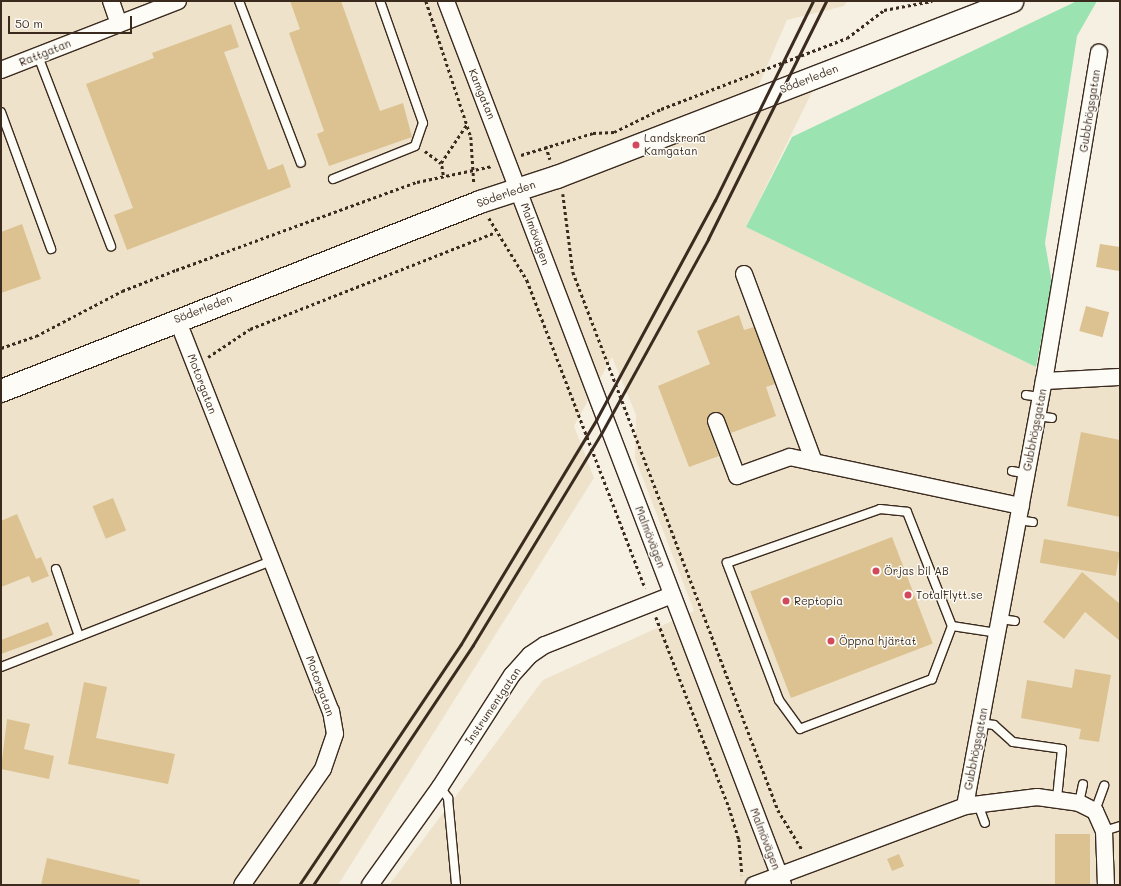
<!DOCTYPE html>
<meta charset="utf-8">
<style>
body{margin:0}
#map{position:relative;width:1121px;height:886px;overflow:hidden;background:#f6f0e3;font-family:Mali,sans-serif}
div>[style]{position:absolute}
.built>*{inset:0;background:#eee2ca}
.green>*{inset:0;background:#9be3b1}
.building>*{inset:0;background:#dcc291;transform-origin:0 0}
.path>*{height:2.5px;margin-top:-1.25px;transform-origin:0;background:repeating-linear-gradient(90deg,#3b2a1e 0 3px,transparent 0 6px)}
.roads{filter:drop-shadow(1px 0 #3b2a1e) drop-shadow(-1px 0 #3b2a1e) drop-shadow(0 1px #3b2a1e) drop-shadow(0 -1px #3b2a1e)}
.lane>*{height:8px;margin:-4px;padding:0 4px;transform-origin:4px;border-radius:4px;background:#fdfcf7}
.street>*{height:16px;margin:-8px;padding:0 8px;transform-origin:8px;border-radius:8px;background:#fdfcf7}
.secondary>*{height:22px;margin:-11px;padding:0 11px;transform-origin:11px;border-radius:11px;background:#fdfcf7}
.rail>*{height:3px;margin:-1.5px;padding:0 1.5px;transform-origin:1.5px;border-radius:1.5px;background:#3b2a1e}
.dots>*{width:11px;height:11px;translate:-50% -50%;box-sizing:border-box;border:2px solid #fdfcf7;border-radius:50%}
span{translate:-50% -50%;white-space:nowrap;text-align:center;line-height:1.15;-webkit-text-stroke:3px #fdfcf7;paint-order:stroke}
.street-label{font-size:11px;color:#3b2a1e}
.poi-label{font-size:11px;color:#3b2a1e}
.left{translate:0 -50%;text-align:left}
.frame{position:absolute;inset:0;border:2px solid #3b2a1e;pointer-events:none}
.scale{position:absolute;left:8px;top:16px;width:124px;height:18px;box-sizing:border-box;border:2px solid #3b2a1e;border-top:0;padding-left:5px;font-size:12px;line-height:14px;white-space:nowrap;color:#3b2a1e;-webkit-text-stroke:3px #fdfcf7;paint-order:stroke}
</style>
<div id="map">
<div class="built">
<div style="clip-path:polygon(1px 1px,847px 1px,844px 6px,787px 20px,744px 119px,813px 90px,746px 227px,1036px 367px,1058px 388px,1120px 385px,1120px 885px,389px 885px,543px 680px,694px 611px,635px 458px,636px 415px,612px 357px,574px 426px,594px 478px,338px 885px,1px 885px)"></div>
</div>
<div class="green">
<div style="clip-path:polygon(1077px 1px,1097px 1px,1077px 36px,1045px 243px,1052px 283px,1036px 367px,746px 227px,792px 137px)"></div>
</div>
<div class="building">
<div style="clip-path:polygon(290px 1px,341px 1px,380px 111px,403px 103px,412px 137px,329px 166px,317px 134px,324px 131px,289px 33px,300px 29px)"></div>
<div style="clip-path:polygon(231px 24px,239px 47px,224px 52px,268px 170px,283px 164px,291px 187px,127px 250px,114px 215px,133px 208px,86px 84px,154px 58px,152px 53px)"></div>
<div style="clip-path:polygon(22px 224px,41px 279px,1px 293px,1px 232px)"></div>
<div style="clip-path:polygon(1100px 244px,1120px 247px,1119px 271px,1096px 267px)"></div>
<div style="left:1086px;top:306px;width:24px;height:26px;rotate:15deg"></div>
<div style="clip-path:polygon(739px 315px,744px 330px,754px 327px,775px 384px,766px 387px,776px 416px,731px 433px,722px 414px,712px 412px,707px 424px,719px 456px,689px 467px,658px 386px,710px 364px,697px 331px)"></div>
<div style="clip-path:polygon(1081px 432px,1120px 440px,1120px 517px,1067px 506px)"></div>
<div style="left:113px;top:498px;width:35px;height:22px;rotate:68deg"></div>
<div style="clip-path:polygon(17px 514px,36px 559px,41px 557px,49px 576px,32px 583px,29px 576px,1px 587px,1px 521px)"></div>
<div style="left:892px;top:537px;width:114px;height:152px;rotate:69deg"></div>
<div style="left:1044px;top:539px;width:77px;height:24px;rotate:10deg"></div>
<div style="clip-path:polygon(1082px 572px,1120px 604px,1120px 641px,1085px 612px,1064px 639px,1043px 622px)"></div>
<div style="clip-path:polygon(48px 622px,53px 635px,1px 654px,1px 640px)"></div>
<div style="clip-path:polygon(1075px 669px,1111px 675px,1099px 742px,1079px 739px,1081px 729px,1021px 718px,1027px 680px,1072px 688px)"></div>
<div style="clip-path:polygon(84px 682px,107px 687px,96px 738px,175px 754px,168px 784px,68px 764px)"></div>
<div style="clip-path:polygon(7px 719px,30px 724px,24px 749px,54px 756px,49px 779px,1px 769px)"></div>
<div style="left:1055px;top:834px;width:35px;height:51px"></div>
<div style="left:899px;top:854px;width:13px;height:13px;rotate:67deg"></div>
<div style="clip-path:polygon(47px 858px,140px 880px,139px 885px,41px 885px)"></div>
</div>
<div class="path">
<div style="left:426px;top:1px;width:143px;rotate:71.7deg"></div>
<div style="left:471px;top:137px;width:47px;rotate:86.3deg"></div>
<div style="left:546px;top:146px;width:14px;rotate:73deg"></div>
<div style="left:425px;top:151px;width:20px;rotate:37deg"></div>
<div style="left:521px;top:155px;width:75px;rotate:-17deg"></div>
<div style="left:593px;top:133px;width:21px;rotate:-3deg"></div>
<div style="left:614px;top:132px;width:52px;rotate:-26.1deg"></div>
<div style="left:661px;top:109px;width:199px;rotate:-20.9deg"></div>
<div style="left:847px;top:38px;width:46px;rotate:-37.1deg"></div>
<div style="left:884px;top:10px;width:49px;rotate:-10.6deg"></div>
<div style="left:443px;top:175px;width:12px;rotate:-99deg"></div>
<div style="left:441px;top:163px;width:47px;rotate:-56.3deg"></div>
<div style="left:563px;top:194px;width:79px;rotate:82.7deg"></div>
<div style="left:573px;top:272px;width:576px;rotate:69.14deg"></div>
<div style="left:778px;top:810px;width:48px;rotate:58.6deg"></div>
<div style="left:489px;top:218px;width:73px;rotate:58.5deg"></div>
<div style="left:527px;top:280px;width:330px;rotate:69deg"></div>
<div style="left:1px;top:348px;width:37px;rotate:-19deg"></div>
<div style="left:36px;top:336px;width:97px;rotate:-27.6deg"></div>
<div style="left:122px;top:291px;width:58px;rotate:-21.3deg"></div>
<div style="left:176px;top:270px;width:257px;rotate:-20.1deg"></div>
<div style="left:417px;top:182px;width:77px;rotate:-12deg"></div>
<div style="left:208px;top:357px;width:50px;rotate:-33.7deg"></div>
<div style="left:250px;top:329px;width:264px;rotate:-21.5deg"></div>
<div style="left:656px;top:617px;width:204px;rotate:69deg"></div>
<div style="left:729px;top:807px;width:34px;rotate:73deg"></div>
<div style="left:739px;top:839px;width:36px;rotate:85deg"></div>
</div>
<div class="roads">
<div class="lane">
<div style="left:239px;top:1px;width:173px;rotate:69.1deg"></div>
<div style="left:38px;top:56px;width:204px;rotate:69deg"></div>
<div style="left:1px;top:112px;width:146px;rotate:69.9deg"></div>
<div style="left:333px;top:179px;width:88px;rotate:-21.9deg"></div>
<div style="left:415px;top:146px;width:24px;rotate:-71deg"></div>
<div style="left:423px;top:123px;width:129px;rotate:-109.4deg"></div>
<div style="left:1026px;top:395px;width:15px;rotate:8deg"></div>
<div style="left:1038px;top:416px;width:14px;rotate:8deg"></div>
<div style="left:1012px;top:471px;width:15px;rotate:11deg"></div>
<div style="left:880px;top:509px;width:27px;rotate:6deg"></div>
<div style="left:907px;top:512px;width:123px;rotate:68.5deg"></div>
<div style="left:952px;top:626px;width:57px;rotate:110.7deg"></div>
<div style="left:932px;top:679px;width:141px;rotate:159.3deg"></div>
<div style="left:800px;top:729px;width:36px;rotate:-126deg"></div>
<div style="left:779px;top:700px;width:147px;rotate:-110.8deg"></div>
<div style="left:727px;top:563px;width:162px;rotate:-19.4deg"></div>
<div style="left:1018px;top:520px;width:15px;rotate:8deg"></div>
<div style="left:56px;top:569px;width:71px;rotate:71.1deg"></div>
<div style="left:1001px;top:619px;width:14px;rotate:8deg"></div>
<div style="left:952px;top:626px;width:47px;rotate:8.7deg"></div>
<div style="left:1px;top:667px;width:291px;rotate:-21.4deg"></div>
<div style="left:981px;top:723px;width:13px;rotate:9deg"></div>
<div style="left:994px;top:725px;width:25px;rotate:42deg"></div>
<div style="left:1013px;top:742px;width:49px;rotate:8.1deg"></div>
<div style="left:1062px;top:749px;width:49px;rotate:95.8deg"></div>
<div style="left:440px;top:787px;width:14px;rotate:54deg"></div>
<div style="left:448px;top:798px;width:87px;rotate:84.7deg"></div>
<div style="left:1079px;top:803px;width:19px;rotate:-78deg"></div>
<div style="left:978px;top:804px;width:20px;rotate:70deg"></div>
<div style="left:1095px;top:811px;width:27px;rotate:-70deg"></div>
<div style="left:1104px;top:831px;width:17px;rotate:-17deg"></div>
</div>
<div class="street">
<div style="left:111px;top:1px;width:24px;rotate:71deg"></div>
<div style="left:446px;top:1px;width:946px;rotate:69.13deg"></div>
<div style="left:1px;top:70px;width:190px;rotate:-21.3deg"></div>
<div style="left:744px;top:274px;width:201px;rotate:69.6deg"></div>
<div style="left:177px;top:319px;width:421px;rotate:68.6deg"></div>
<div style="left:331px;top:711px;width:23px;rotate:80deg"></div>
<div style="left:335px;top:734px;width:37px;rotate:109deg"></div>
<div style="left:323px;top:769px;width:141px;rotate:124.9deg"></div>
<div style="left:1044px;top:381px;width:76px;rotate:-3deg"></div>
<div style="left:716px;top:421px;width:59px;rotate:69.1deg"></div>
<div style="left:737px;top:476px;width:56px;rotate:-19.7deg"></div>
<div style="left:790px;top:457px;width:236px;rotate:12deg"></div>
<div style="left:965px;top:806px;width:73px;rotate:-7.1deg"></div>
<div style="left:1037px;top:797px;width:42px;rotate:8.1deg"></div>
<div style="left:1079px;top:803px;width:18px;rotate:27deg"></div>
<div style="left:1095px;top:811px;width:22px;rotate:66deg"></div>
<div style="left:1104px;top:831px;width:54px;rotate:87.9deg"></div>
<div style="left:370px;top:885px;width:120px;rotate:-54.5deg"></div>
<div style="left:440px;top:787px;width:133px;rotate:-57.3deg"></div>
<div style="left:512px;top:675px;width:27px;rotate:-48deg"></div>
<div style="left:530px;top:655px;width:18px;rotate:-34deg"></div>
<div style="left:545px;top:645px;width:136px;rotate:-21.5deg"></div>
<div style="left:754px;top:885px;width:225px;rotate:-20.5deg"></div>
<div style="left:965px;top:806px;width:432px;rotate:-79.5deg"></div>
<div style="left:1044px;top:381px;width:333px;rotate:-80.5deg"></div>
</div>
<div class="secondary">
<div style="left:1px;top:391px;width:515px;rotate:-21.53deg"></div>
<div style="left:480px;top:202px;width:81px;rotate:-18deg"></div>
<div style="left:557px;top:177px;width:488px;rotate:-21.1deg"></div>
</div>
</div>
<div class="rail">
<div style="left:299px;top:885px;width:290px;rotate:-56.1deg"></div>
<div style="left:461px;top:644px;width:262px;rotate:-58.9deg"></div>
<div style="left:596px;top:420px;width:250px;rotate:-61.6deg"></div>
<div style="left:715px;top:200px;width:222px;rotate:-63.8deg"></div>
<div style="left:313px;top:885px;width:288px;rotate:-56.3deg"></div>
<div style="left:473px;top:645px;width:247px;rotate:-58.8deg"></div>
<div style="left:601px;top:434px;width:222px;rotate:-61.2deg"></div>
<div style="left:708px;top:239px;width:266px;rotate:-63.6deg"></div>
</div>
<div class="dots">
<div style="left:636px;top:145px;background:#d1495b"></div>
<div style="left:876px;top:571px;background:#d1495b"></div>
<div style="left:908px;top:595px;background:#d1495b"></div>
<div style="left:786px;top:601px;background:#d1495b"></div>
<div style="left:831px;top:641px;background:#d1495b"></div>
</div>
<div class="street-label">
<span style="left:45px;top:53px;rotate:-22deg">Rattgatan</span>
<span style="left:809px;top:79px;rotate:-21deg">Söderleden</span>
<span style="left:482px;top:94px;rotate:68deg">Kamgatan</span>
<span style="left:1090px;top:111px;rotate:-81deg">Gubbhögsgatan</span>
<span style="left:506px;top:194px;rotate:-19deg">Söderleden</span>
<span style="left:535px;top:234px;rotate:70deg">Malmövägen</span>
<span style="left:203px;top:309px;rotate:-21deg">Söderleden</span>
<span style="left:202px;top:384px;rotate:69deg">Motorgatan</span>
<span style="left:1035px;top:430px;rotate:-79deg">Gubbhögsgatan</span>
<span style="left:650px;top:537px;rotate:69deg">Malmövägen</span>
<span style="left:320px;top:686px;rotate:70deg">Motorgatan</span>
<span style="left:493px;top:706px;rotate:-56deg">Instrumentgatan</span>
<span style="left:976px;top:749px;rotate:-79deg">Gubbhögsgatan</span>
<span style="left:765px;top:839px;rotate:69deg">Malmövägen</span>
</div>
<div class="poi-label">
<span class="left" style="left:644px;top:145px">Landskrona<br>Kamgatan</span>
<span class="left" style="left:884px;top:571px">Örjas bil AB</span>
<span class="left" style="left:916px;top:595px">TotalFlytt.se</span>
<span class="left" style="left:794px;top:601px">Reptopia</span>
<span class="left" style="left:839px;top:641px">Öppna hjärtat</span>
</div>
<div class="frame"></div>
<div class="scale">50 m</div>
</div>
